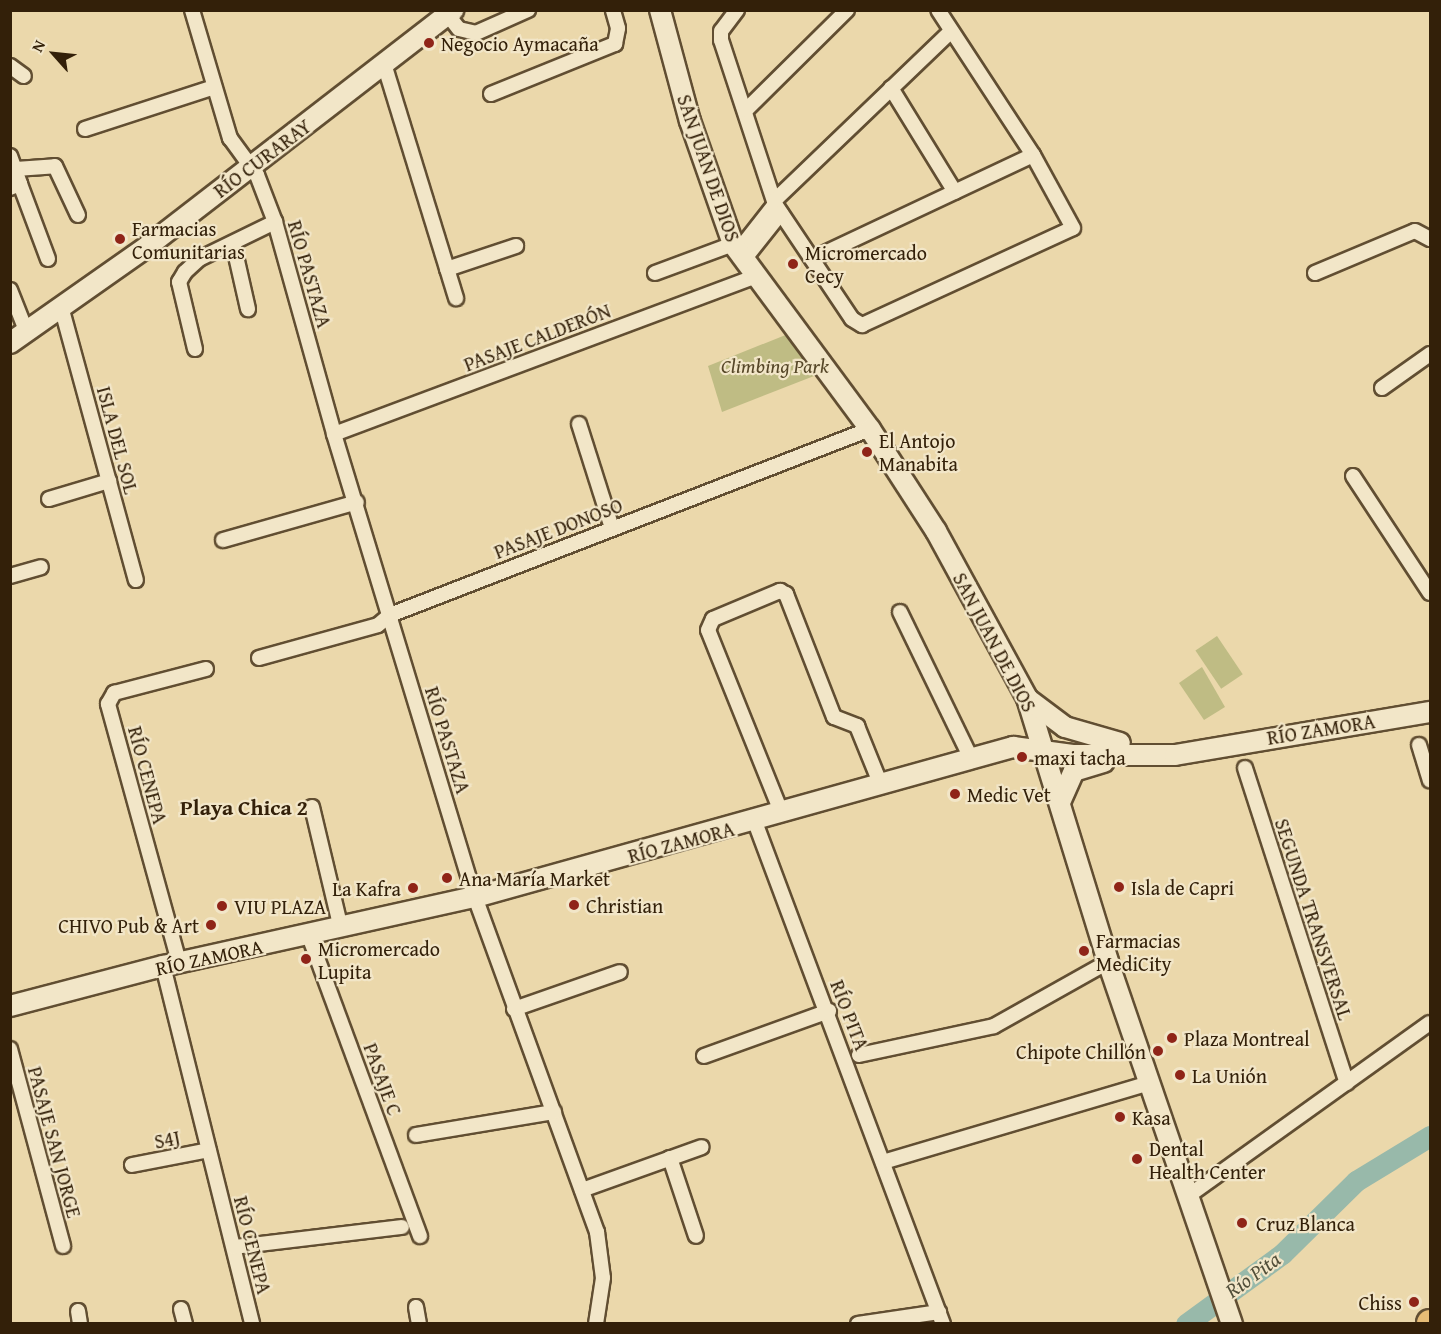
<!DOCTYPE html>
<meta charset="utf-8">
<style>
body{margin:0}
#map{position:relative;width:1441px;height:1334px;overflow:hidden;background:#ebd8ab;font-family:"Gentium Book Plus",serif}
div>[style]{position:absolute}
.green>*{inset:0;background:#bfbc84;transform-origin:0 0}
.river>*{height:21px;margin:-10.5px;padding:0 10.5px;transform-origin:10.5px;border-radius:10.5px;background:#98b9aa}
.roads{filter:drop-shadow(2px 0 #614e32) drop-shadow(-2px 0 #614e32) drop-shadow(0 2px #614e32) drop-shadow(0 -2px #614e32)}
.street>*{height:14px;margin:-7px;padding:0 7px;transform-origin:7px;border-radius:7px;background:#f2e6c8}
.secondary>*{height:20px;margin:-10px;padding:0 10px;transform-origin:10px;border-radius:10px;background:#f2e6c8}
.highway>*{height:26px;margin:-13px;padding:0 13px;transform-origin:13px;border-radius:13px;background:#e6bc76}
.dots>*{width:16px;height:16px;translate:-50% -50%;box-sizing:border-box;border:3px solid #f2e6c8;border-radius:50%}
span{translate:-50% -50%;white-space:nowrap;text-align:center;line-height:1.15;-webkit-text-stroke:4.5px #f2e6c8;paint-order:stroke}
.poi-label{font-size:20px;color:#332009}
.left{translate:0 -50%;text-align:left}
.right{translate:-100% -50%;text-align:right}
.street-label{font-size:20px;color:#332009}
.park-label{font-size:20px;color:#564728;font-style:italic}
.water-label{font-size:21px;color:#514e39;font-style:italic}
.quarter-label{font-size:22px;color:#332009;font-weight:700}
.frame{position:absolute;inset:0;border:12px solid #332009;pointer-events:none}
.north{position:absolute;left:24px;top:24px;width:60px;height:60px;-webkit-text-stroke:4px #f2e6c8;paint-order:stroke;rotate:297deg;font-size:16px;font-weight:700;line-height:24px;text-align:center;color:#332009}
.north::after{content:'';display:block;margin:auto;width:21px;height:27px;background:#332009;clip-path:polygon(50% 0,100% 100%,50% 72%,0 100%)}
</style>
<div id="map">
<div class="green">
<div style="clip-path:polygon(788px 334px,814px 376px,722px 412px,708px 366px)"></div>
<div style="left:1217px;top:636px;width:46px;height:26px;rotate:56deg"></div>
<div style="clip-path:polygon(1202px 667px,1225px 707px,1204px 720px,1179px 683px)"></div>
</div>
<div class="river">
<div style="left:1186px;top:1324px;width:119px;rotate:-36.1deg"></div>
<div style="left:1282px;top:1254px;width:104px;rotate:-44.6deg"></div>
<div style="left:1356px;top:1181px;width:87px;rotate:-31.3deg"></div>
</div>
<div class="roads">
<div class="street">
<div style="left:192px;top:10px;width:134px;rotate:73.5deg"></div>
<div style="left:230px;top:138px;width:46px;rotate:53.9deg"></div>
<div style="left:257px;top:175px;width:50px;rotate:69deg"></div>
<div style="left:275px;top:222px;width:220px;rotate:74.4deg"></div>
<div style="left:334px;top:434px;width:484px;rotate:73.1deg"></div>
<div style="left:475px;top:897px;width:357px;rotate:70deg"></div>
<div style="left:597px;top:1232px;width:46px;rotate:82.6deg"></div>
<div style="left:603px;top:1278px;width:47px;rotate:98.7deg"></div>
<div style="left:444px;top:10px;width:24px;rotate:52deg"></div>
<div style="left:459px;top:29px;width:17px;rotate:13deg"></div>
<div style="left:476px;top:33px;width:57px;rotate:-23.9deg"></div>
<div style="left:737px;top:10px;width:26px;rotate:127deg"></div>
<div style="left:721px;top:31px;width:9px;rotate:90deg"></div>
<div style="left:721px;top:40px;width:173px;rotate:71.8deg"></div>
<div style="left:775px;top:204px;width:138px;rotate:56.2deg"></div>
<div style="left:852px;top:319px;width:12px;rotate:31deg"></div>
<div style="left:862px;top:325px;width:232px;rotate:-24.7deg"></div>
<div style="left:1073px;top:228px;width:83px;rotate:-118.7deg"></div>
<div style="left:1033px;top:155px;width:173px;rotate:-123.2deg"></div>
<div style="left:10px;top:66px;width:17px;rotate:36deg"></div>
<div style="left:385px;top:67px;width:242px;rotate:72.9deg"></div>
<div style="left:891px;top:88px;width:122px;rotate:58.4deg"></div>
<div style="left:491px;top:94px;width:134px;rotate:-22deg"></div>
<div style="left:615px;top:44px;width:16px;rotate:-79deg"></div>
<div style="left:618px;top:28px;width:19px;rotate:-106deg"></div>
<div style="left:746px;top:110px;width:142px;rotate:-44.7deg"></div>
<div style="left:85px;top:129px;width:136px;rotate:-18deg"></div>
<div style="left:10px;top:156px;width:30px;rotate:70deg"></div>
<div style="left:20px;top:184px;width:11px;rotate:158deg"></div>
<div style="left:16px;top:169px;width:39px;rotate:-4deg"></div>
<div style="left:55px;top:166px;width:54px;rotate:64.9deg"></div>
<div style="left:20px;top:184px;width:80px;rotate:69.5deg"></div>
<div style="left:774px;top:201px;width:245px;rotate:-43.8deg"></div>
<div style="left:233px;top:243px;width:68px;rotate:77.2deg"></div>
<div style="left:738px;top:251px;width:60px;rotate:-51.8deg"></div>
<div style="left:812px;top:259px;width:244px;rotate:-25.2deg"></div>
<div style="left:743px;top:261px;width:61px;rotate:-51.6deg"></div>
<div style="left:447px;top:269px;width:73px;rotate:-18.4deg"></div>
<div style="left:655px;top:273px;width:83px;rotate:-20.4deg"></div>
<div style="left:1315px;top:273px;width:108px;rotate:-22.8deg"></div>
<div style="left:1415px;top:231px;width:17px;rotate:28deg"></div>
<div style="left:10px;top:290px;width:46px;rotate:68.4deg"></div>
<div style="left:62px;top:310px;width:280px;rotate:74.7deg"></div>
<div style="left:195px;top:349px;width:69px;rotate:-103.4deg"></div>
<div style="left:179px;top:282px;width:12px;rotate:-59deg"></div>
<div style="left:185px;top:272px;width:19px;rotate:-43deg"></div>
<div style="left:199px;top:259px;width:85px;rotate:-26deg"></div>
<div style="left:1382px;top:388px;width:59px;rotate:-35.3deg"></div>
<div style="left:579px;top:424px;width:109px;rotate:72.4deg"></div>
<div style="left:334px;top:434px;width:447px;rotate:-20.5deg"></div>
<div style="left:1353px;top:476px;width:140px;rotate:56.7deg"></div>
<div style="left:49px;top:499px;width:63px;rotate:-16.7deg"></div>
<div style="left:223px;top:540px;width:139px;rotate:-15.8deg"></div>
<div style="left:10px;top:576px;width:32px;rotate:-16deg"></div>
<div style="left:900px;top:612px;width:156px;rotate:64.1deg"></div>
<div style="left:259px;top:658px;width:123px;rotate:-15.5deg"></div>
<div style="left:378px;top:625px;width:16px;rotate:-40deg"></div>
<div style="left:390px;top:615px;width:515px;rotate:-21.18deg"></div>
<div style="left:1419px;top:745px;width:37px;rotate:73deg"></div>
<div style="left:1245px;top:768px;width:331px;rotate:72.1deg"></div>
<div style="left:312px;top:807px;width:125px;rotate:76.6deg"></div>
<div style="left:782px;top:814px;width:198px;rotate:-111.9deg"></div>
<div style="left:708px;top:630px;width:12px;rotate:-66deg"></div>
<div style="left:713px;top:619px;width:73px;rotate:-22.7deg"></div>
<div style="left:780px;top:591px;width:7px;rotate:27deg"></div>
<div style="left:786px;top:594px;width:132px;rotate:68.7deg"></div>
<div style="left:834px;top:717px;width:25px;rotate:21deg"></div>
<div style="left:857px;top:726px;width:64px;rotate:67.9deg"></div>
<div style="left:755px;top:822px;width:536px;rotate:69.47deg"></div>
<div style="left:309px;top:936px;width:320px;rotate:69.7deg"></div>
<div style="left:179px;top:962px;width:268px;rotate:-105.4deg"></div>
<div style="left:108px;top:704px;width:13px;rotate:-61deg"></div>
<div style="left:114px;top:693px;width:95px;rotate:-14.6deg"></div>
<div style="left:163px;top:966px;width:369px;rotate:76deg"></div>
<div style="left:514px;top:1009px;width:112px;rotate:-19.2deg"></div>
<div style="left:10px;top:1049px;width:204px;rotate:74.9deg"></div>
<div style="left:859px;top:1055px;width:138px;rotate:-12.1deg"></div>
<div style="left:994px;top:1026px;width:131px;rotate:-29.3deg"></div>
<div style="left:704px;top:1056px;width:133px;rotate:-19.8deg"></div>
<div style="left:416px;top:1135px;width:140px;rotate:-9.5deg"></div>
<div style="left:670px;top:1158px;width:82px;rotate:71.6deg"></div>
<div style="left:883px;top:1162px;width:278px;rotate:-16.5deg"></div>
<div style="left:132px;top:1165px;width:78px;rotate:-11deg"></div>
<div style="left:582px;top:1190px;width:127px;rotate:-19.7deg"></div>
<div style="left:1188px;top:1196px;width:297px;rotate:-35.6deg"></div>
<div style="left:234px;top:1247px;width:169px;rotate:-6.8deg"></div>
<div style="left:416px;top:1307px;width:17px;rotate:80deg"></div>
<div style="left:181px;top:1309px;width:16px;rotate:75deg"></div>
<div style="left:78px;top:1311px;width:13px;rotate:81deg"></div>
<div style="left:858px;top:1324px;width:82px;rotate:-8.4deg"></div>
</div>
<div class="secondary">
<div style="left:660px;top:10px;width:115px;rotate:74.9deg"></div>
<div style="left:690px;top:121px;width:130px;rotate:70.7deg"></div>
<div style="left:733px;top:244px;width:230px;rotate:53.5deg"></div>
<div style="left:870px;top:429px;width:121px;rotate:57.1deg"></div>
<div style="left:936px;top:531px;width:190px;rotate:61.4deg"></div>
<div style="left:1027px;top:698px;width:276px;rotate:72.9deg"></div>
<div style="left:1108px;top:962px;width:383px;rotate:71.1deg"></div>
<div style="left:10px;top:343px;width:169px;rotate:-35.1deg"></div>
<div style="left:148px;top:246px;width:386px;rotate:-37.7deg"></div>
<div style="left:1029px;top:700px;width:45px;rotate:36.9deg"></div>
<div style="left:1065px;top:727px;width:57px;rotate:16.2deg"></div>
<div style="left:1061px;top:800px;width:32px;rotate:-66deg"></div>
<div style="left:1074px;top:771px;width:31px;rotate:-17deg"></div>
<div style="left:10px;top:1006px;width:158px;rotate:-14.7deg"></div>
<div style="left:163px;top:966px;width:320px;rotate:-12.5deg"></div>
<div style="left:475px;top:897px;width:559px;rotate:-15.58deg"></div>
<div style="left:1013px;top:747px;width:62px;rotate:7.5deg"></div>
<div style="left:1074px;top:755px;width:101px"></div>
<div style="left:1175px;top:755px;width:259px;rotate:-9.6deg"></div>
</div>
<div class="highway">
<div style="left:1430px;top:1324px;width:1px;rotate:-90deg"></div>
</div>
</div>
<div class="dots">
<div style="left:429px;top:43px;background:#8f2418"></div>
<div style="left:120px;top:239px;background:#8f2418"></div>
<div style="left:793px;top:264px;background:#8f2418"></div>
<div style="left:867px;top:452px;background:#8f2418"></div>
<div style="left:1022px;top:757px;background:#8f2418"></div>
<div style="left:955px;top:794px;background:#8f2418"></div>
<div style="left:447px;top:878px;background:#8f2418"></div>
<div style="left:1119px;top:887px;background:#8f2418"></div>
<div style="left:413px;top:888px;background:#8f2418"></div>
<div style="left:574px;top:905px;background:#8f2418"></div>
<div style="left:222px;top:906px;background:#8f2418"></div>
<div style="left:211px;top:925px;background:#8f2418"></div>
<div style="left:1084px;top:951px;background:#8f2418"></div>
<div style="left:306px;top:959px;background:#8f2418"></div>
<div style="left:1172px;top:1038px;background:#8f2418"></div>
<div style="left:1158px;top:1051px;background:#8f2418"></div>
<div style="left:1180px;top:1075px;background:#8f2418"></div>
<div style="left:1120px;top:1117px;background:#8f2418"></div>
<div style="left:1137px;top:1159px;background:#8f2418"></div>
<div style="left:1242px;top:1223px;background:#8f2418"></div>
<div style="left:1414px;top:1302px;background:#8f2418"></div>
</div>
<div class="poi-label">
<span class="left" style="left:441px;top:43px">Negocio Aymacaña</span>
<span class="left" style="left:132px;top:240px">Farmacias<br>Comunitarias</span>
<span class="left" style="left:805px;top:264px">Micromercado<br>Cecy</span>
<span class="left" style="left:879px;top:452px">El Antojo<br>Manabita</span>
<span class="left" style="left:1034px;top:757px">maxi tacha</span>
<span class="left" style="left:967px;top:794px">Medic Vet</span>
<span class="left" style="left:459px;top:878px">Ana María Market</span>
<span class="left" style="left:1131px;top:887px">Isla de Capri</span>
<span class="right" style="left:401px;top:888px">La Kafra</span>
<span class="left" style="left:586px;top:905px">Christian</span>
<span class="left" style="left:234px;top:906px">VIU PLAZA</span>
<span class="right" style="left:199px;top:925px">CHIVO Pub &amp; Art</span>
<span class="left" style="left:1096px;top:952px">Farmacias<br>MediCity</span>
<span class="left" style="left:318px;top:960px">Micromercado<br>Lupita</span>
<span class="left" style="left:1184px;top:1038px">Plaza Montreal</span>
<span class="right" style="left:1146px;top:1051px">Chipote Chillón</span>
<span class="left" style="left:1192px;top:1075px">La Unión</span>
<span class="left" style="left:1132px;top:1117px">Kasa</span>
<span class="left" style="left:1149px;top:1160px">Dental<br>Health Center</span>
<span class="left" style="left:1256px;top:1223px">Cruz Blanca</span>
<span class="right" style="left:1402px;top:1302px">Chiss</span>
</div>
<div class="street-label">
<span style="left:262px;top:158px;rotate:-37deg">RÍO CURARAY</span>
<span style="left:709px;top:168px;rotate:71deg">SAN JUAN DE DIOS</span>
<span style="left:310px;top:274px;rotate:74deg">RÍO PASTAZA</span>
<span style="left:537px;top:337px;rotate:-21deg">PASAJE CALDERÓN</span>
<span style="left:118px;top:440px;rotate:75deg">ISLA DEL SOL</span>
<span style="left:558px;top:528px;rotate:-21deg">PASAJE DONOSO</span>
<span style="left:995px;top:642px;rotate:62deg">SAN JUAN DE DIOS</span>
<span style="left:1321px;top:729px;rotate:-9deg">RÍO ZAMORA</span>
<span style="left:448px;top:740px;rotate:73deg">RÍO PASTAZA</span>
<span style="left:148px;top:775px;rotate:75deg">RÍO CENEPA</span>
<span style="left:681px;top:842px;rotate:-15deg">RÍO ZAMORA</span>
<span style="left:1314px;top:919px;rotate:72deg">SEGUNDA TRANSVERSAL</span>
<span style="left:209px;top:957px;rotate:-12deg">RÍO ZAMORA</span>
<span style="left:850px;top:1015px;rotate:69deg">RÍO PITA</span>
<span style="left:383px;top:1079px;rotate:70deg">PASAJE C</span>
<span style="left:167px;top:1139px;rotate:-11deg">S4J</span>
<span style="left:55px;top:1142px;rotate:75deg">PASAJE SAN JORGE</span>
<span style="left:253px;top:1245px;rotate:76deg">RÍO CENEPA</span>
</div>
<div class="park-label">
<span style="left:775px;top:365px">Climbing Park</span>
</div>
<div class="water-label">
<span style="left:1253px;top:1275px;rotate:-36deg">Río Pita</span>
</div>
<div class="quarter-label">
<span style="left:244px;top:808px">Playa Chica 2</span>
</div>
<div class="frame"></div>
<div class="north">N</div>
</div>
